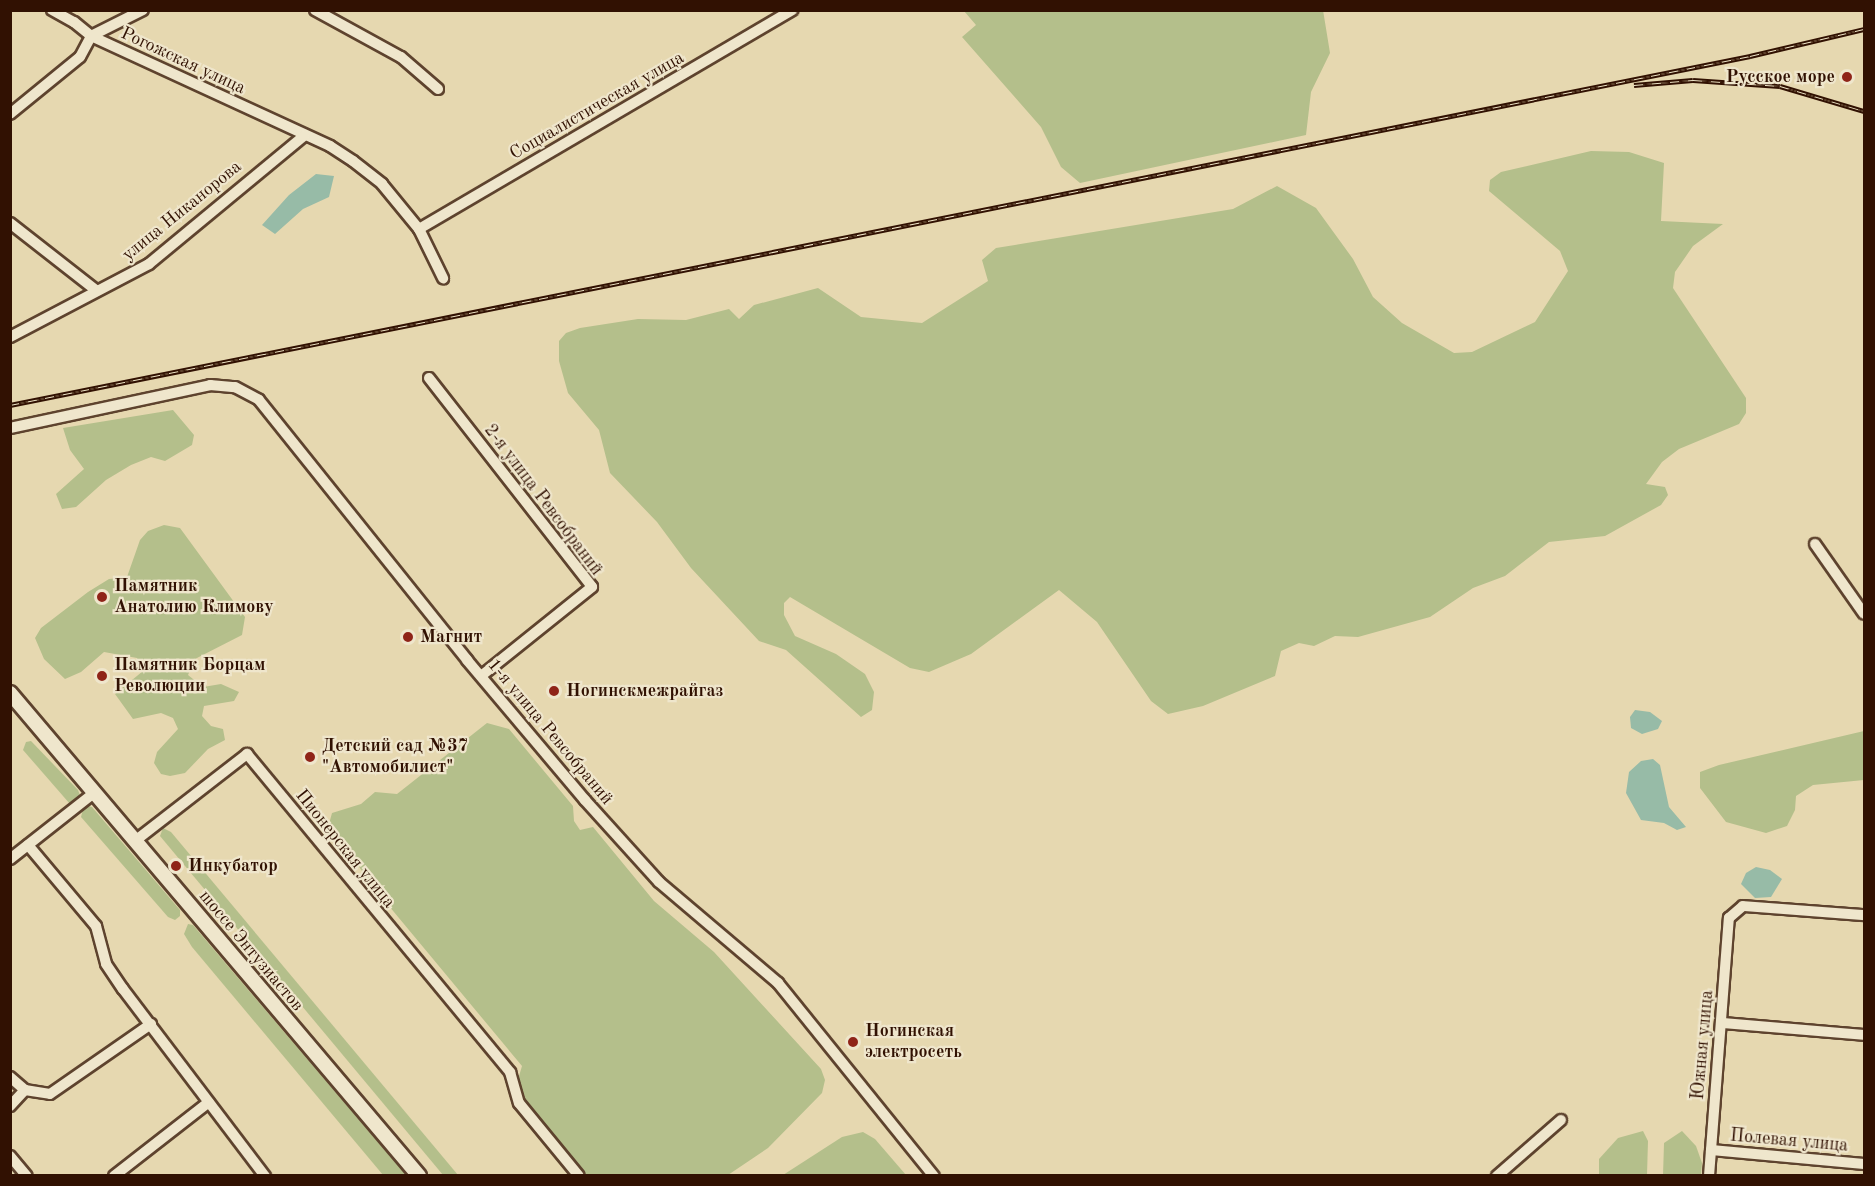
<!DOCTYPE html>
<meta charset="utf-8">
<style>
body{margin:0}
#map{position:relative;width:1875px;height:1186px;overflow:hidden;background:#e6d8b0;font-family:"Old Standard TT",serif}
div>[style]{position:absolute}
.green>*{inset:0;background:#b4bf8b}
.water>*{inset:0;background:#97bba7}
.roads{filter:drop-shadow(2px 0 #5e432e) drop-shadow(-2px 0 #5e432e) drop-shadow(0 2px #5e432e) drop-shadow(0 -2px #5e432e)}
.minor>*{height:10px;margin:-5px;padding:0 5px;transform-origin:5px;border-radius:5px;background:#efe6cc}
.secondary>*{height:14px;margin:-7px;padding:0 7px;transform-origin:7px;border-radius:7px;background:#efe6cc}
.rail>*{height:5px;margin-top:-2.5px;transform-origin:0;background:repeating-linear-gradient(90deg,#efe6cc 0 9px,#311102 0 18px);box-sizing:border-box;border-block:2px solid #311102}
.dots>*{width:16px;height:16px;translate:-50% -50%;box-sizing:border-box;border:3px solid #efe6cc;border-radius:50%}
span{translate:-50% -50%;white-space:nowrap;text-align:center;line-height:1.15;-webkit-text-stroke:4.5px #efe6cc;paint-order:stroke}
.street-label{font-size:18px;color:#311102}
.poi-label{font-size:18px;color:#311102;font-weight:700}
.right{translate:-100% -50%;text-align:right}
.left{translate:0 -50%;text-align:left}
.frame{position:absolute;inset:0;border:12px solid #311102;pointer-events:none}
</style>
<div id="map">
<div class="green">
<div style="clip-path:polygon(1323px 10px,1330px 53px,1311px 92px,1306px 135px,1080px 183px,1061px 167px,1041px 127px,962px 37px,976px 25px,964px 11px)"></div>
<div style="clip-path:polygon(1591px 151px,1629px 152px,1664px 163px,1661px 221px,1723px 224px,1693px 246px,1675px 272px,1673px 288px,1746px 398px,1746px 413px,1739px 424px,1679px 449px,1662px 462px,1646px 484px,1665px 487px,1668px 495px,1661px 505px,1605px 536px,1549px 542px,1505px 576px,1473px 588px,1430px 617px,1358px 637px,1335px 636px,1314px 646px,1299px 643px,1281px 651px,1275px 676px,1203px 706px,1168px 714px,1151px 701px,1097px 622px,1059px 590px,971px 654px,929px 672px,910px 668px,790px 597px,784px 603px,784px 615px,795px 636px,836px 654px,865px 674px,874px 692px,872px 710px,861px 717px,786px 650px,759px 641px,691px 568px,657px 522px,610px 473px,599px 430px,568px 393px,559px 361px,559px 341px,566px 333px,580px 328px,638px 319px,686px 320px,729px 309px,739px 319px,754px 305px,818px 288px,861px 317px,922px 323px,988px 281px,982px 260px,996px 248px,1233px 209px,1277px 186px,1316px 208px,1353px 259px,1373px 297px,1402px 323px,1454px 353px,1472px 352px,1535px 322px,1568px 271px,1560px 251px,1489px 191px,1490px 180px,1501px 172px)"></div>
<div style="clip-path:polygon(173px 410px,194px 435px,192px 445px,165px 461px,151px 457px,131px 465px,106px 480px,76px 507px,62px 509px,56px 494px,84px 469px,70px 450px,63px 428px)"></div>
<div style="clip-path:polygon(164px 525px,180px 528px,245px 617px,242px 635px,195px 659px,188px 675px,203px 687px,221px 684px,239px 692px,234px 701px,204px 706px,202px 716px,211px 726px,223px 729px,225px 740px,208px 749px,185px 773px,170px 776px,161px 774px,154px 763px,157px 752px,178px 729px,173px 718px,161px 713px,133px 719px,115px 694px,143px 671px,137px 658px,104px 652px,81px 672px,65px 679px,44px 659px,35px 638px,41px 628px,88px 592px,109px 579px,127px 577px,140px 540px,148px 531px)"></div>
<div style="clip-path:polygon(487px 723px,509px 729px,573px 806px,574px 821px,580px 830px,593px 827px,654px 901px,714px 952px,821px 1069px,825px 1080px,822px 1093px,768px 1148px,728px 1175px,583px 1175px,521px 1094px,517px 1083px,522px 1066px,374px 888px,329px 824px,332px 813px,361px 804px,375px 792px,397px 794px)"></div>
<div style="clip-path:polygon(1864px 731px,1864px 780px,1813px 785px,1796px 796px,1795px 810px,1787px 826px,1766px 833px,1726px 822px,1700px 788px,1700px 772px,1719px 765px)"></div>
<div style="clip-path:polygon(31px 741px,78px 790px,81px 798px,76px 802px,70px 804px,23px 750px,26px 742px)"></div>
<div style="clip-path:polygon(84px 805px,92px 807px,180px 910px,180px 916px,175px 920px,168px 917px,81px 817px)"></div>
<div style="clip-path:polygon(163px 828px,171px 832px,458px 1175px,443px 1175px,160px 836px)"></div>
<div style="clip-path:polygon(188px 924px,193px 925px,406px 1175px,383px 1175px,192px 947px,184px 934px)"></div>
<div style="clip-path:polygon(1643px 1131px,1648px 1141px,1647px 1175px,1599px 1175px,1599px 1159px,1618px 1138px)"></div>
<div style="clip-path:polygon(1682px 1131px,1696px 1146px,1702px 1163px,1701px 1175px,1663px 1175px,1664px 1143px)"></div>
<div style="clip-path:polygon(863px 1132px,875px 1139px,906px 1175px,783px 1175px,842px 1137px)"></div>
</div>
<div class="water">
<div style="clip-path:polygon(316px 174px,334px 176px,329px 197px,303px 209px,275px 234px,262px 225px,289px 195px)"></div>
<div style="clip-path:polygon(1635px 710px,1650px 712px,1662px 721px,1658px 729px,1642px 734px,1631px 728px,1630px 717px)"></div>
<div style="clip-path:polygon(1653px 759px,1660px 765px,1669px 807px,1686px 827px,1677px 830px,1664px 823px,1641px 820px,1626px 793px,1629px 772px,1641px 761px)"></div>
<div style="clip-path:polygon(1756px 867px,1770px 870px,1782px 879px,1771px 897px,1755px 898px,1741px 884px,1746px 873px)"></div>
</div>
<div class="roads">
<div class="minor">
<div style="left:52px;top:10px;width:25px;rotate:29deg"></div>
<div style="left:74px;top:22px;width:22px;rotate:39deg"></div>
<div style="left:91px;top:36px;width:263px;rotate:24.7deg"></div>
<div style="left:330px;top:146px;width:27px;rotate:33deg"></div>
<div style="left:353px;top:161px;width:37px;rotate:38deg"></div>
<div style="left:382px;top:184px;width:58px;rotate:50.6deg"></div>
<div style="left:419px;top:229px;width:55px;rotate:63.9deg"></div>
<div style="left:315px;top:10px;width:98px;rotate:28.7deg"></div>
<div style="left:401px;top:57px;width:49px;rotate:40.9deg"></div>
<div style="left:10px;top:114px;width:90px;rotate:-39.2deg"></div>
<div style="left:80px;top:57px;width:24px;rotate:-62deg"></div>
<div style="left:91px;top:36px;width:58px;rotate:-26.6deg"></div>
<div style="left:10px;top:223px;width:110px;rotate:38deg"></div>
<div style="left:419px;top:229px;width:433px;rotate:-30.4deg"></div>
<div style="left:10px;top:337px;width:157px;rotate:-27.7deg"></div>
<div style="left:149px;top:264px;width:202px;rotate:-39.6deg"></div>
<div style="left:429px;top:378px;width:265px;rotate:52deg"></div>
<div style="left:592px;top:587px;width:142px;rotate:141.3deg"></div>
<div style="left:10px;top:428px;width:205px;rotate:-12.1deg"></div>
<div style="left:210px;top:385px;width:25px;rotate:5deg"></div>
<div style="left:235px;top:387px;width:27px;rotate:28deg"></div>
<div style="left:259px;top:400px;width:333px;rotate:51.3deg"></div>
<div style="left:467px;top:660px;width:183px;rotate:49.9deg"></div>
<div style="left:585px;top:800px;width:110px;rotate:47.9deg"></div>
<div style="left:659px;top:882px;width:156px;rotate:40.3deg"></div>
<div style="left:778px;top:983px;width:248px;rotate:51.1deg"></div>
<div style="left:1815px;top:544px;width:85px;rotate:55deg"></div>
<div style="left:135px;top:841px;width:142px;rotate:-37.8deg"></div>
<div style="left:247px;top:754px;width:413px;rotate:50.4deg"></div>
<div style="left:510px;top:1072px;width:32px;rotate:74deg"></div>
<div style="left:519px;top:1103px;width:94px;rotate:50.6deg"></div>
<div style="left:28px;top:845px;width:106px;rotate:50deg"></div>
<div style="left:96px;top:926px;width:39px;rotate:75deg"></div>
<div style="left:106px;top:964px;width:30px;rotate:56deg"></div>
<div style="left:123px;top:989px;width:235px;rotate:52.8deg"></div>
<div style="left:10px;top:859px;width:107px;rotate:-38.2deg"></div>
<div style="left:1722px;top:1023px;width:143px;rotate:4.8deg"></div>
<div style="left:10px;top:1077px;width:20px;rotate:41deg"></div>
<div style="left:25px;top:1090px;width:25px;rotate:9deg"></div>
<div style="left:50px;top:1094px;width:123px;rotate:-34.7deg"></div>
<div style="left:10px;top:1106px;width:22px;rotate:-47deg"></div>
<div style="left:1711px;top:1150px;width:154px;rotate:5.2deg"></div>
<div style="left:10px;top:1156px;width:26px;rotate:50deg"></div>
<div style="left:114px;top:1176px;width:120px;rotate:-37.9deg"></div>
<div style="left:1497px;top:1176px;width:85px;rotate:-41.2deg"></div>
<div style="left:1709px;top:1176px;width:259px;rotate:-85.6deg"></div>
<div style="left:1729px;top:918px;width:18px;rotate:-41deg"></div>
<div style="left:1743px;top:906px;width:121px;rotate:4.3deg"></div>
</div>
<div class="secondary">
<div style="left:10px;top:693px;width:633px;rotate:49.74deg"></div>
</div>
</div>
<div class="rail">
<div style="left:1634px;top:85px;width:59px;rotate:-4.8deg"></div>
<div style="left:1693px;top:80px;width:87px;rotate:3.9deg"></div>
<div style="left:1780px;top:86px;width:88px;rotate:16.6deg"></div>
<div style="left:10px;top:405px;width:1775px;rotate:-11.34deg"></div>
<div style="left:1750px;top:56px;width:117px;rotate:-13.3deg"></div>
</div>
<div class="dots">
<div style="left:1847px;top:77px;background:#8f2418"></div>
<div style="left:102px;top:597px;background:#8f2418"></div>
<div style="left:408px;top:637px;background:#8f2418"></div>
<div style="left:102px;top:676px;background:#8f2418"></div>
<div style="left:554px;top:691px;background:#8f2418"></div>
<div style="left:310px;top:757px;background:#8f2418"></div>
<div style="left:176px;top:866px;background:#8f2418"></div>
<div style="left:853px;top:1042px;background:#8f2418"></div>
</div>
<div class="street-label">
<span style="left:183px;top:61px;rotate:25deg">Рогожская улица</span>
<span style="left:597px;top:106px;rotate:-30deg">Социалистическая улица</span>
<span style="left:182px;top:211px;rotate:-39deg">улица Никанорова</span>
<span style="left:543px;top:500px;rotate:53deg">2-я улица Ревсобраний</span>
<span style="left:550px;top:732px;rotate:50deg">1-я улица Ревсобраний</span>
<span style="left:345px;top:849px;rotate:51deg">Пионерская улица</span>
<span style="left:251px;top:951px;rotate:50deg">шоссе Энтузиастов</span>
<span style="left:1703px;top:1045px;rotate:-85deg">Южная улица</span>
<span style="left:1789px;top:1141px;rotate:5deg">Полевая улица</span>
</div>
<div class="poi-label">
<span class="right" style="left:1835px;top:77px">Русское море</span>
<span class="left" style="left:114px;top:597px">Памятник<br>Анатолию Климову</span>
<span class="left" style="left:420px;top:637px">Магнит</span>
<span class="left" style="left:114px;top:676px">Памятник Борцам<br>Революции</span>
<span class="left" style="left:566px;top:691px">Ногинскмежрайгаз</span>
<span class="left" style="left:322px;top:757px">Детский сад №37<br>"Автомобилист"</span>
<span class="left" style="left:188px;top:866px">Инкубатор</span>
<span class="left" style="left:865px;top:1042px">Ногинская<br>электросеть</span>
</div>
<div class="frame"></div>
</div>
